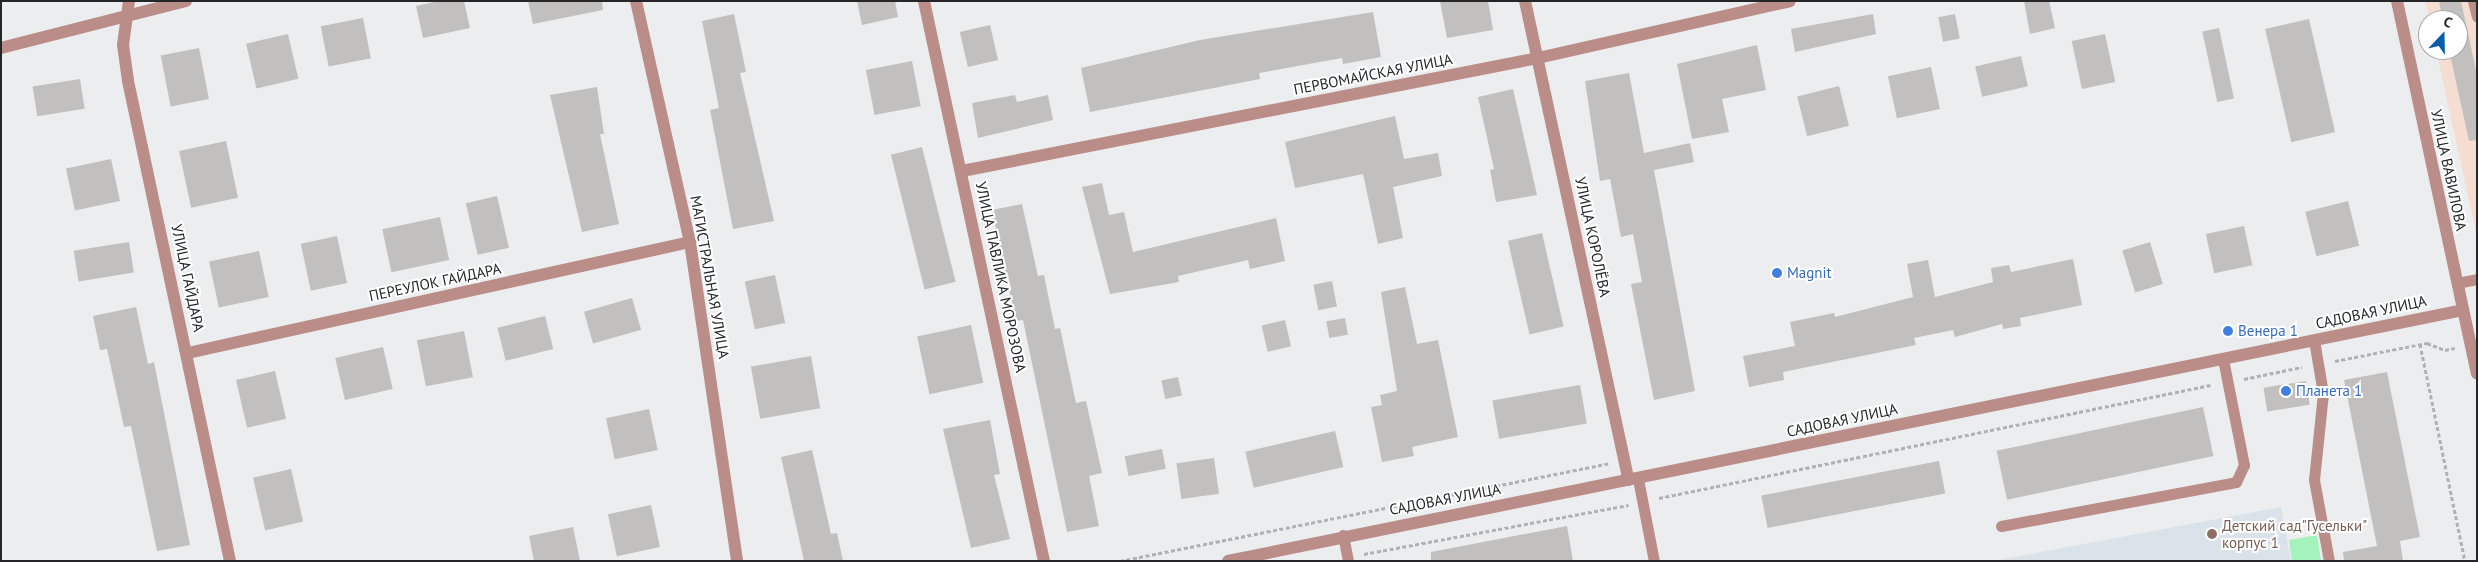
<!DOCTYPE html>
<meta charset="utf-8">
<style>
body{margin:0}
#map{position:relative;width:2478px;height:562px;overflow:hidden;background:#ebedee;font-family:"PT Sans",sans-serif}
div>[style]{position:absolute}
.built>*{inset:0;background:#dbe3ea}
.industrial>*{inset:0;background:#f5ddd2}
.green>*{inset:0;background:#a4f2bc}
.building>*{inset:0;background:#c2c0bf;transform-origin:0 0}
.path>*{height:3px;margin-top:-1.5px;transform-origin:0;background:repeating-linear-gradient(90deg,#b0b1b2 0 4px,transparent 0 6.5px)}
.service>*{height:11px;margin:-5.5px;padding:0 5.5px;transform-origin:5.5px;border-radius:5.5px;background:#ba8d89}
.minor>*{height:12px;margin:-6px;padding:0 6px;transform-origin:6px;border-radius:6px;background:#ba8d89}
.tertiary>*{height:12px;margin:-6px;padding:0 6px;transform-origin:6px;border-radius:6px;background:#ba8d89}
.dots>*{width:14px;height:14px;translate:-50% -50%;box-sizing:border-box;border:2px solid #fff;border-radius:50%}
span{translate:-50% -50%;white-space:nowrap;text-align:center;line-height:1.15;-webkit-text-stroke:4px #fff;paint-order:stroke}
.street-label{font-size:15px;color:#252627}
.shop-label{font-size:15px;color:#366cbe}
.left{translate:0 -50%;text-align:left}
.education-label{font-size:15px;color:#785e54}
.frame{position:absolute;inset:0;border:2px solid #252627;pointer-events:none}
.north{position:absolute;left:2418px;top:10px;width:50px;height:50px;box-sizing:border-box;background:#fff;border:1px solid #a8a8a9;border-radius:50%;rotate:21deg;font-size:14px;font-weight:700;line-height:20px;text-align:center;color:#252627}
.north::after{content:'';display:block;margin:auto;width:18px;height:22px;background:#0b5dab;clip-path:polygon(50% 0,100% 100%,50% 72%,0 100%)}
</style>
<div id="map">
<div class="built">
<div style="clip-path:polygon(2281px 507px,2291px 561px,1994px 561px)"></div>
</div>
<div class="industrial">
<div style="clip-path:polygon(2425px 1px,2477px 1px,2477px 237px,2436px 50px,2458px 50px,2458px 20px,2430px 20px)"></div>
</div>
<div class="green">
<div style="clip-path:polygon(2317px 535px,2321px 561px,2292px 561px,2289px 540px)"></div>
</div>
<div class="building">
<div style="clip-path:polygon(439px 1px,464px 1px,470px 28px,423px 38px,416px 6px)"></div>
<div style="clip-path:polygon(528px 1px,602px 1px,603px 10px,533px 24px)"></div>
<div style="clip-path:polygon(857px 1px,895px 1px,898px 17px,862px 25px)"></div>
<div style="clip-path:polygon(1440px 1px,1488px 1px,1493px 30px,1447px 38px)"></div>
<div style="clip-path:polygon(2024px 1px,2049px 1px,2055px 28px,2030px 34px)"></div>
<div style="clip-path:polygon(2439px 1px,2461px 1px,2477px 75px,2477px 140px,2469px 141px,2449px 50px,2458px 50px,2458px 20px,2443px 20px)"></div>
<div style="clip-path:polygon(1373px 12px,1381px 57px,1343px 64px,1342px 58px,1259px 73px,1260px 79px,1090px 112px,1081px 68px,1200px 40px)"></div>
<div style="clip-path:polygon(734px 14px,746px 72px,740px 73px,774px 221px,733px 229px,710px 110px,719px 108px,702px 21px)"></div>
<div style="clip-path:polygon(1873px 14px,1876px 34px,1795px 52px,1791px 29px)"></div>
<div style="left:1955px;top:14px;width:25px;height:17px;rotate:79deg"></div>
<div style="left:363px;top:18px;width:41px;height:43px;rotate:79deg"></div>
<div style="left:2309px;top:19px;width:116px;height:45px;rotate:77deg"></div>
<div style="left:990px;top:25px;width:36px;height:31px;rotate:77deg"></div>
<div style="left:2219px;top:28px;width:72px;height:17px;rotate:78deg"></div>
<div style="left:288px;top:34px;width:46px;height:43px;rotate:77deg"></div>
<div style="left:2105px;top:34px;width:49px;height:34px;rotate:78deg"></div>
<div style="clip-path:polygon(1757px 45px,1766px 90px,1722px 99px,1729px 132px,1692px 139px,1677px 64px)"></div>
<div style="left:199px;top:48px;width:52px;height:39px;rotate:79deg"></div>
<div style="left:2021px;top:56px;width:31px;height:47px;rotate:77deg"></div>
<div style="left:912px;top:61px;width:46px;height:47px;rotate:79deg"></div>
<div style="left:1931px;top:67px;width:43px;height:44px;rotate:78deg"></div>
<div style="clip-path:polygon(1629px 73px,1644px 153px,1690px 143px,1694px 162px,1654px 170px,1695px 391px,1654px 400px,1631px 284px,1642px 282px,1633px 234px,1621px 237px,1610px 179px,1600px 181px,1585px 81px)"></div>
<div style="left:80px;top:79px;width:30px;height:48px;rotate:81deg"></div>
<div style="left:1839px;top:86px;width:41px;height:43px;rotate:76deg"></div>
<div style="clip-path:polygon(597px 87px,604px 134px,600px 134px,619px 224px,582px 232px,550px 95px)"></div>
<div style="clip-path:polygon(1513px 89px,1537px 195px,1496px 202px,1490px 170px,1494px 169px,1478px 97px)"></div>
<div style="clip-path:polygon(1015px 95px,1017px 102px,1048px 95px,1053px 120px,978px 138px,972px 103px)"></div>
<div style="clip-path:polygon(1395px 116px,1404px 159px,1438px 153px,1442px 176px,1393px 187px,1403px 238px,1378px 244px,1363px 174px,1295px 188px,1285px 142px)"></div>
<div style="left:226px;top:141px;width:58px;height:48px;rotate:78deg"></div>
<div style="left:922px;top:147px;width:139px;height:32px;rotate:76deg"></div>
<div style="left:111px;top:159px;width:43px;height:46px;rotate:78deg"></div>
<div style="clip-path:polygon(1102px 183px,1109px 215px,1124px 212px,1133px 252px,1276px 218px,1285px 261px,1250px 269px,1248px 260px,1178px 276px,1179px 282px,1110px 294px,1082px 187px)"></div>
<div style="left:497px;top:196px;width:53px;height:32px;rotate:77deg"></div>
<div style="left:2348px;top:201px;width:46px;height:44px;rotate:76deg"></div>
<div style="clip-path:polygon(1022px 204px,1038px 276px,1044px 275px,1055px 329px,1060px 328px,1076px 403px,1086px 401px,1102px 473px,1089px 476px,1099px 526px,1067px 532px,1023px 320px,1016px 321px,992px 210px)"></div>
<div style="left:440px;top:217px;width:44px;height:59px;rotate:78deg"></div>
<div style="left:2244px;top:226px;width:40px;height:39px;rotate:78deg"></div>
<div style="left:1542px;top:233px;width:96px;height:35px;rotate:77deg"></div>
<div style="left:337px;top:236px;width:48px;height:37px;rotate:78deg"></div>
<div style="left:129px;top:242px;width:31px;height:56px;rotate:81deg"></div>
<div style="left:2150px;top:242px;width:44px;height:29px;rotate:73deg"></div>
<div style="left:259px;top:251px;width:47px;height:51px;rotate:78deg"></div>
<div style="clip-path:polygon(2073px 259px,2082px 305px,2020px 318px,2021px 326px,2003px 329px,2002px 324px,1955px 337px,1953px 330px,1914px 338px,1916px 345px,1783px 372px,1784px 380px,1749px 387px,1743px 356px,1795px 346px,1790px 322px,1834px 313px,1835px 317px,1913px 297px,1907px 264px,1928px 260px,1935px 297px,1993px 282px,1991px 268px,2009px 265px,2011px 272px)"></div>
<div style="left:775px;top:275px;width:49px;height:31px;rotate:78deg"></div>
<div style="left:1332px;top:281px;width:26px;height:19px;rotate:79deg"></div>
<div style="clip-path:polygon(1405px 287px,1417px 344px,1438px 340px,1458px 437px,1412px 447px,1414px 456px,1382px 462px,1371px 407px,1382px 405px,1380px 395px,1397px 391px,1381px 292px)"></div>
<div style="left:632px;top:298px;width:33px;height:50px;rotate:74deg"></div>
<div style="clip-path:polygon(136px 307px,148px 364px,154px 362px,190px 545px,157px 551px,131px 426px,124px 427px,107px 349px,100px 350px,93px 316px)"></div>
<div style="left:545px;top:316px;width:34px;height:49px;rotate:76deg"></div>
<div style="left:1345px;top:318px;width:17px;height:19px;rotate:80deg"></div>
<div style="left:1285px;top:320px;width:27px;height:24px;rotate:77deg"></div>
<div style="left:971px;top:325px;width:59px;height:55px;rotate:78deg"></div>
<div style="left:464px;top:331px;width:47px;height:48px;rotate:79deg"></div>
<div style="left:383px;top:347px;width:43px;height:49px;rotate:77deg"></div>
<div style="left:811px;top:356px;width:53px;height:61px;rotate:80deg"></div>
<div style="left:275px;top:371px;width:49px;height:40px;rotate:77deg"></div>
<div style="clip-path:polygon(2387px 372px,2420px 537px,2400px 541px,2403px 561px,2344px 561px,2343px 552px,2377px 546px,2344px 380px)"></div>
<div style="left:1178px;top:377px;width:19px;height:17px;rotate:78deg"></div>
<div style="left:2306px;top:381px;width:24px;height:43px;rotate:81deg"></div>
<div style="left:1580px;top:385px;width:39px;height:89px;rotate:80deg"></div>
<div style="left:2203px;top:407px;width:50px;height:211px;rotate:78deg"></div>
<div style="left:649px;top:409px;width:42px;height:44px;rotate:78deg"></div>
<div style="clip-path:polygon(990px 420px,1000px 474px,994px 475px,1010px 539px,971px 548px,943px 429px)"></div>
<div style="left:1335px;top:431px;width:37px;height:92px;rotate:77deg"></div>
<div style="left:1162px;top:449px;width:20px;height:38px;rotate:79deg"></div>
<div style="clip-path:polygon(812px 450px,831px 534px,837px 533px,843px 561px,804px 561px,781px 457px)"></div>
<div style="left:1214px;top:458px;width:36px;height:38px;rotate:82deg"></div>
<div style="left:1939px;top:461px;width:33px;height:181px;rotate:79deg"></div>
<div style="left:291px;top:469px;width:54px;height:39px;rotate:77deg"></div>
<div style="left:651px;top:505px;width:43px;height:44px;rotate:78deg"></div>
<div style="clip-path:polygon(1567px 526px,1573px 561px,1431px 561px,1431px 552px)"></div>
<div style="clip-path:polygon(573px 527px,580px 561px,534px 561px,529px 536px)"></div>
</div>
<div class="path">
<div style="left:2420px;top:344px;width:222px;rotate:78.3deg"></div>
<div style="left:2335px;top:361px;width:94px;rotate:-11.1deg"></div>
<div style="left:2427px;top:343px;width:19px;rotate:21deg"></div>
<div style="left:2445px;top:350px;width:10px;rotate:-11deg"></div>
<div style="left:2244px;top:379px;width:59px;rotate:-11.7deg"></div>
<div style="left:1659px;top:498px;width:563px;rotate:-11.57deg"></div>
<div style="left:1364px;top:554px;width:269px;rotate:-10.5deg"></div>
<div style="left:1120px;top:561px;width:499px;rotate:-11.3deg"></div>
</div>
<div class="service">
<div style="left:2473px;top:1px;width:16px;rotate:76deg"></div>
<div style="left:2457px;top:283px;width:20px;rotate:-11deg"></div>
<div style="left:2314px;top:340px;width:54px;rotate:80.4deg"></div>
<div style="left:2323px;top:393px;width:87px;rotate:95.9deg"></div>
<div style="left:2314px;top:480px;width:82px;rotate:79.5deg"></div>
<div style="left:1638px;top:479px;width:84px;rotate:79deg"></div>
<div style="left:2001px;top:526px;width:239px;rotate:-10.6deg"></div>
<div style="left:2236px;top:482px;width:19px;rotate:-65deg"></div>
<div style="left:2244px;top:465px;width:108px;rotate:-101.2deg"></div>
<div style="left:1343px;top:535px;width:26px;rotate:79deg"></div>
</div>
<div class="minor">
<div style="left:129px;top:1px;width:44px;rotate:97.8deg"></div>
<div style="left:123px;top:45px;width:36px;rotate:82deg"></div>
<div style="left:128px;top:81px;width:491px;rotate:78deg"></div>
<div style="left:636px;top:1px;width:247px;rotate:77.4deg"></div>
<div style="left:690px;top:242px;width:322px;rotate:81.6deg"></div>
<div style="left:924px;top:1px;width:573px;rotate:77.91deg"></div>
<div style="left:1525px;top:1px;width:490px;rotate:77.8deg"></div>
<div style="left:1px;top:48px;width:191px;rotate:-14.3deg"></div>
<div style="left:962px;top:171px;width:587px;rotate:-11.1deg"></div>
<div style="left:1538px;top:58px;width:258px;rotate:-12.7deg"></div>
<div style="left:188px;top:353px;width:514px;rotate:-12.47deg"></div>
</div>
<div class="tertiary">
<div style="left:2397px;top:1px;width:381px;rotate:77.9deg"></div>
<div style="left:1228px;top:561px;width:1260px;rotate:-11.49deg"></div>
</div>
<div class="dots">
<div style="left:1777px;top:273px;background:#3f7fe0"></div>
<div style="left:2228px;top:331px;background:#3f7fe0"></div>
<div style="left:2286px;top:391px;background:#3f7fe0"></div>
<div style="left:2212px;top:534px;background:#8d6e63"></div>
</div>
<div class="street-label">
<span style="left:1373px;top:74px;rotate:-11deg">ПЕРВОМАЙСКАЯ УЛИЦА</span>
<span style="left:2449px;top:170px;rotate:78deg">УЛИЦА ВАВИЛОВА</span>
<span style="left:1593px;top:237px;rotate:78deg">УЛИЦА КОРОЛЁВА</span>
<span style="left:710px;top:277px;rotate:80deg">МАГИСТРАЛЬНАЯ УЛИЦА</span>
<span style="left:1001px;top:277px;rotate:78deg">УЛИЦА ПАВЛИКА МОРОЗОВА</span>
<span style="left:188px;top:278px;rotate:78deg">УЛИЦА ГАЙДАРА</span>
<span style="left:435px;top:282px;rotate:-12deg">ПЕРЕУЛОК ГАЙДАРА</span>
<span style="left:2371px;top:312px;rotate:-12deg">САДОВАЯ УЛИЦА</span>
<span style="left:1842px;top:420px;rotate:-12deg">САДОВАЯ УЛИЦА</span>
<span style="left:1445px;top:499px;rotate:-11deg">САДОВАЯ УЛИЦА</span>
</div>
<div class="shop-label">
<span class="left" style="left:1787px;top:273px">Magnit</span>
<span class="left" style="left:2238px;top:331px">Венера 1</span>
<span class="left" style="left:2296px;top:391px">Планета 1</span>
</div>
<div class="education-label">
<span class="left" style="left:2222px;top:534px">Детский сад"Гусельки"<br>корпус 1</span>
</div>
<div class="frame"></div>
<div class="north">С</div>
</div>
